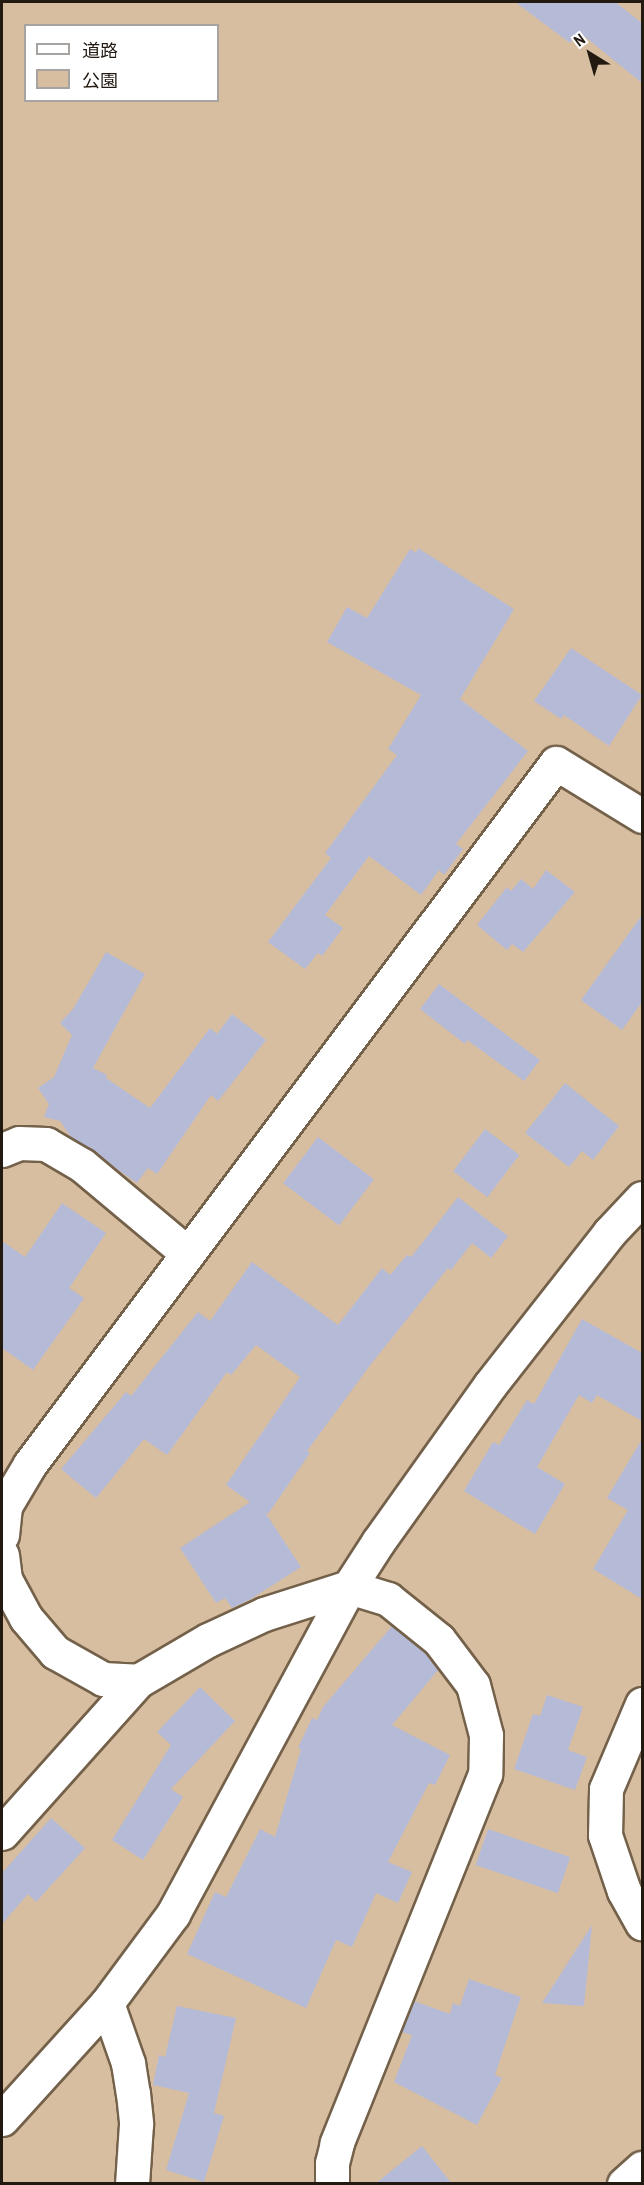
<!DOCTYPE html>
<meta charset="utf-8">
<style>
body{margin:0}
#map{position:relative;width:644px;height:2185px;overflow:hidden;background:#fae4ca;font-family:"Archivo Narrow","Noto Sans JP",sans-serif}
div>[style]{position:absolute}
.green>*{inset:0;background:#d8bea1}
.building>*{inset:0;background:#b5bad7;transform-origin:0 0}
.roads{filter:drop-shadow(2px 0 #74614a) drop-shadow(-2px 0 #74614a) drop-shadow(0 2px #74614a) drop-shadow(0 -2px #74614a)}
.minor>*{height:33px;margin:-16.5px;padding:0 16.5px;transform-origin:16.5px;border-radius:16.5px;background:#fff}
.tertiary>*{height:33px;margin:-16.5px;padding:0 16.5px;transform-origin:16.5px;border-radius:16.5px;background:#fff}
span{translate:-50% -50%;white-space:nowrap;text-align:center;line-height:1.15;-webkit-text-stroke:4.5px #fff;paint-order:stroke}
.frame{position:absolute;inset:0;border:3px solid #221a11;pointer-events:none}
.legend{position:absolute;left:24px;top:24px;width:195px;height:78px;box-sizing:border-box;background:#fff;border:2px solid #a7a3a0;margin:0;padding:8px 10px;list-style:none;font-size:18px;color:#221a11}
.legend li{display:flex;align-items:center;gap:12px;height:30px}
.legend b{width:30px;border:2px solid #a7a3a0}
.north{position:absolute;left:560px;top:24px;width:60px;height:60px;-webkit-text-stroke:4px #fff;paint-order:stroke;rotate:323deg;font-size:16px;font-weight:700;line-height:24px;text-align:center;color:#221a11}
.north::after{content:'';display:block;margin:auto;width:21px;height:27px;background:#221a11;clip-path:polygon(50% 0,100% 100%,50% 72%,0 100%)}
</style>
<div id="map">
<div class="green">
<div style="clip-path:polygon(evenodd,2px 2px,642px 2px,642px 2183px,2px 2183px,2px 2px,26px 26px,218px 26px,218px 100px,26px 100px,26px 26px)"></div>
</div>
<div class="building">
<div style="clip-path:polygon(515px 2px,615px 2px,642px 23px,642px 83px,579px 32px,570px 43px)"></div>
<div style="clip-path:polygon(418px 548px,514px 609px,460px 699px,528px 751px,456px 844px,463px 849px,444px 875px,439px 870px,421px 895px,369px 856px,325px 915px,343px 928px,322px 956px,318px 953px,305px 969px,268px 942px,331px 858px,325px 853px,397px 755px,388px 749px,421px 695px,327px 642px,347px 607px,367px 618px,410px 549px,416px 553px)"></div>
<div style="clip-path:polygon(571px 648px,642px 695px,609px 746px,564px 715px,561px 719px,534px 701px)"></div>
<div style="clip-path:polygon(546px 870px,575px 892px,523px 952px,512px 944px,507px 950px,477px 925px,507px 887px,511px 891px,521px 879px,533px 889px)"></div>
<div style="clip-path:polygon(642px 915px,642px 1002px,622px 1030px,581px 1000px)"></div>
<div style="clip-path:polygon(106px 952px,145px 974px,93px 1068px,107px 1075px,106px 1078px,150px 1108px,210px 1028px,217px 1034px,232px 1014px,266px 1040px,218px 1101px,211px 1095px,157px 1174px,148px 1168px,137px 1183px,71px 1137px,60px 1121px,44px 1117px,49px 1104px,38px 1088px,54px 1077px,72px 1035px,60px 1023px,73px 1009px)"></div>
<div style="clip-path:polygon(439px 984px,540px 1060px,524px 1081px,467px 1040px,465px 1044px,420px 1009px)"></div>
<div style="clip-path:polygon(565px 1083px,619px 1126px,593px 1160px,582px 1151px,569px 1167px,525px 1133px)"></div>
<div style="left:485px;top:1129px;width:43px;height:53px;rotate:37deg"></div>
<div style="left:318px;top:1137px;width:70px;height:58px;rotate:37deg"></div>
<div style="clip-path:polygon(458px 1197px,508px 1236px,491px 1258px,472px 1243px,451px 1270px,448px 1268px,371px 1364px,307px 1451px,310px 1453px,268px 1514px,265px 1512px,301px 1567px,251px 1599px,232px 1608px,225px 1598px,216px 1603px,180px 1548px,250px 1502px,226px 1485px,300px 1377px,256px 1345px,231px 1375px,227px 1372px,167px 1455px,144px 1439px,96px 1498px,61px 1469px,126px 1392px,131px 1396px,198px 1312px,210px 1321px,252px 1262px,338px 1325px,382px 1268px,390px 1275px,407px 1255px,411px 1257px)"></div>
<div style="clip-path:polygon(62px 1203px,106px 1233px,69px 1288px,84px 1298px,33px 1370px,2px 1348px,2px 1241px,25px 1257px)"></div>
<div style="clip-path:polygon(582px 1319px,642px 1353px,642px 1421px,597px 1395px,592px 1403px,579px 1395px,537px 1467px,565px 1484px,535px 1534px,464px 1491px,493px 1442px,499px 1445px,527px 1400px,534px 1404px)"></div>
<div style="clip-path:polygon(642px 1439px,642px 1599px,593px 1569px,628px 1510px,607px 1498px)"></div>
<div style="clip-path:polygon(392px 1626px,425px 1653px,438px 1670px,392px 1725px,450px 1755px,435px 1785px,429px 1783px,388px 1862px,412px 1872px,398px 1903px,376px 1893px,352px 1947px,336px 1940px,306px 2008px,187px 1954px,215px 1892px,226px 1897px,260px 1829px,275px 1837px,301px 1749px,298px 1748px,312px 1718px,317px 1720px,323px 1707px)"></div>
<div style="clip-path:polygon(200px 1687px,235px 1721px,171px 1789px,183px 1797px,143px 1860px,112px 1840px,171px 1745px,157px 1732px)"></div>
<div style="clip-path:polygon(547px 1695px,583px 1707px,568px 1750px,587px 1757px,575px 1790px,514px 1769px,533px 1714px,540px 1716px)"></div>
<div style="clip-path:polygon(51px 1818px,85px 1848px,36px 1902px,28px 1894px,2px 1924px,2px 1873px)"></div>
<div style="left:488px;top:1829px;width:87px;height:38px;rotate:19deg"></div>
<div style="clip-path:polygon(592px 1925px,584px 2006px,542px 2003px)"></div>
<div style="clip-path:polygon(469px 1979px,521px 1997px,495px 2075px,502px 2078px,477px 2125px,394px 2082px,412px 2035px,402px 2032px,414px 2001px,450px 2014px,453px 2003px,460px 2006px)"></div>
<div style="clip-path:polygon(177px 2006px,236px 2018px,214px 2113px,224px 2116px,204px 2182px,166px 2170px,189px 2093px,153px 2085px,159px 2055px,165px 2057px)"></div>
<div style="clip-path:polygon(422px 2146px,452px 2184px,375px 2184px)"></div>
</div>
<div class="roads">
<div class="minor">
<div style="left:2px;top:1150px;width:18px;rotate:-22deg"></div>
<div style="left:19px;top:1143px;width:27px;rotate:2deg"></div>
<div style="left:46px;top:1144px;width:42px;rotate:30.3deg"></div>
<div style="left:82px;top:1165px;width:138px;rotate:40deg"></div>
<div style="left:2px;top:1535px;width:29px;rotate:-84deg"></div>
<div style="left:5px;top:1506px;width:49px;rotate:-59.2deg"></div>
<div style="left:30px;top:1464px;width:876px;rotate:-53.12deg"></div>
<div style="left:556px;top:763px;width:101px;rotate:31.6deg"></div>
<div style="left:2px;top:1555px;width:24px;rotate:83deg"></div>
<div style="left:5px;top:1579px;width:44px;rotate:61.7deg"></div>
<div style="left:26px;top:1618px;width:45px;rotate:49.5deg"></div>
<div style="left:55px;top:1652px;width:55px;rotate:29.4deg"></div>
<div style="left:103px;top:1679px;width:35px;rotate:3deg"></div>
<div style="left:642px;top:1704px;width:92px;rotate:113deg"></div>
<div style="left:606px;top:1789px;width:46px;rotate:91.2deg"></div>
<div style="left:605px;top:1835px;width:59px;rotate:71.3deg"></div>
<div style="left:624px;top:1891px;width:37px;rotate:61deg"></div>
<div style="left:2px;top:1833px;width:204px;rotate:-48.2deg"></div>
<div style="left:138px;top:1681px;width:81px;rotate:-30.4deg"></div>
<div style="left:208px;top:1640px;width:62px;rotate:-24.9deg"></div>
<div style="left:264px;top:1614px;width:89px;rotate:-17.6deg"></div>
<div style="left:349px;top:1587px;width:41px;rotate:17.1deg"></div>
<div style="left:388px;top:1599px;width:65px;rotate:38.8deg"></div>
<div style="left:439px;top:1640px;width:56px;rotate:52.9deg"></div>
<div style="left:473px;top:1685px;width:52px;rotate:75.4deg"></div>
<div style="left:486px;top:1735px;width:39px;rotate:91deg"></div>
<div style="left:485px;top:1774px;width:398px;rotate:111.9deg"></div>
<div style="left:337px;top:2143px;width:21px;rotate:104deg"></div>
<div style="left:332px;top:2163px;width:21px;rotate:90deg"></div>
<div style="left:107px;top:2003px;width:64px;rotate:70.7deg"></div>
<div style="left:128px;top:2063px;width:30px;rotate:81deg"></div>
<div style="left:133px;top:2093px;width:31px;rotate:84deg"></div>
<div style="left:136px;top:2124px;width:60px;rotate:93.8deg"></div>
<div style="left:624px;top:2184px;width:24px;rotate:-42deg"></div>
</div>
<div class="tertiary">
<div style="left:2px;top:2119px;width:156px;rotate:-47.8deg"></div>
<div style="left:107px;top:2003px;width:111px;rotate:-53.4deg"></div>
<div style="left:173px;top:1914px;width:371px;rotate:-61.7deg"></div>
<div style="left:349px;top:1587px;width:54px;rotate:-57.2deg"></div>
<div style="left:378px;top:1542px;width:193px;rotate:-54.5deg"></div>
<div style="left:490px;top:1385px;width:193px;rotate:-51.9deg"></div>
<div style="left:609px;top:1233px;width:48px;rotate:-46.7deg"></div>
</div>
</div>
<div class="frame"></div>
<ul class="legend">
<li><b style="height:8px;background:#fff"></b>道路</li>
<li><b style="height:16px;background:#d8bea1"></b>公園</li>
</ul>
<div class="north">N</div>
</div>
